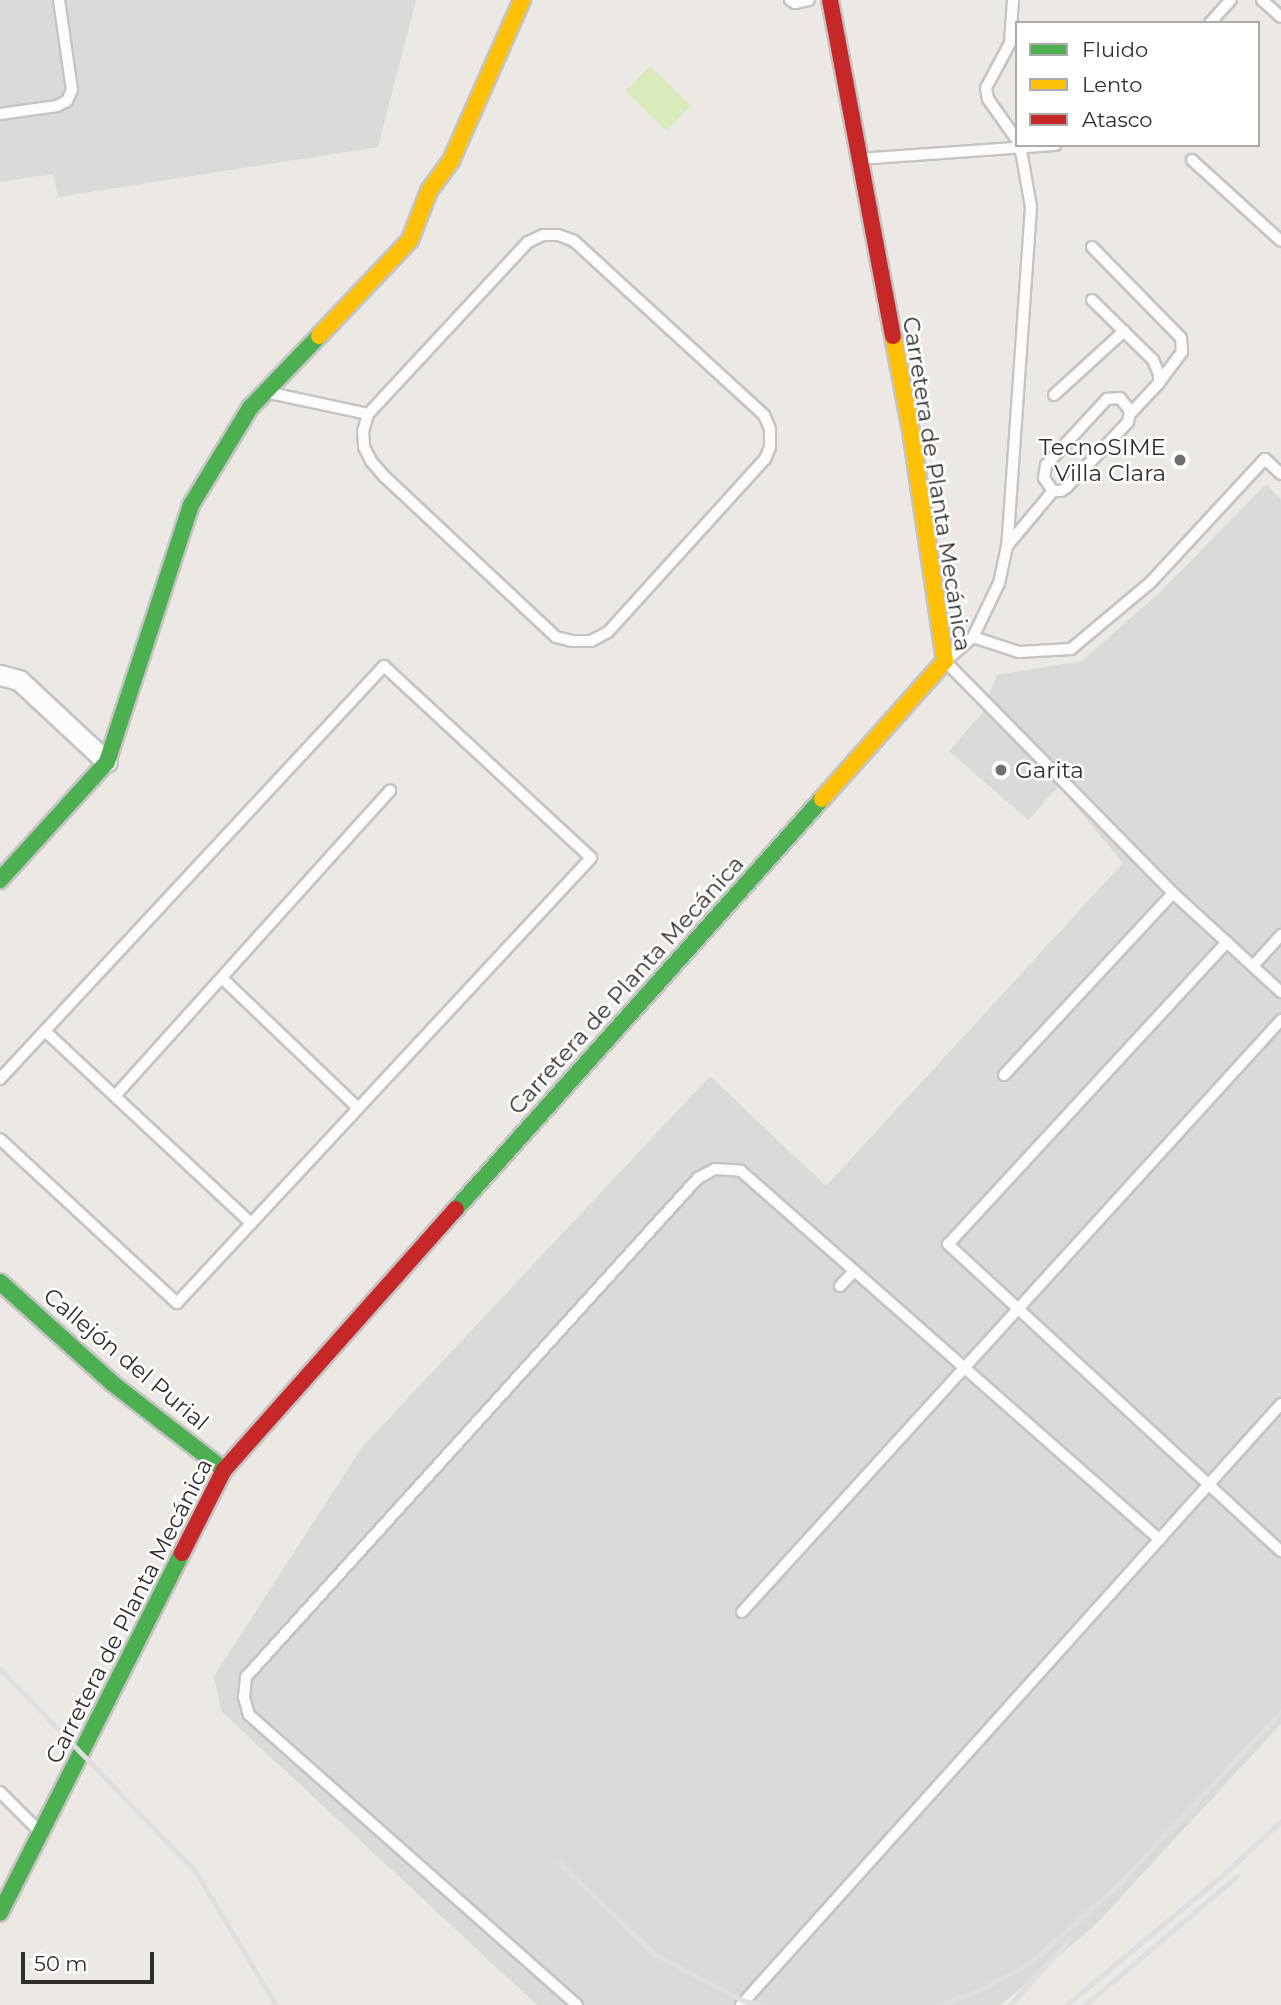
<!DOCTYPE html>
<meta charset="utf-8">
<style>
body{margin:0}
#map{position:relative;width:1281px;height:2005px;overflow:hidden;background:#ece8e4;font-family:Montserrat,sans-serif}
div>[style]{position:absolute}
.industrial>*{inset:0;background:#dcd9db}
.pitch>*{inset:0;background:#d9eabb;transform-origin:0 0}
.roads{filter:drop-shadow(2px 0 #c5c4c5) drop-shadow(-2px 0 #c5c4c5) drop-shadow(0 2px #c5c4c5) drop-shadow(0 -2px #c5c4c5)}
.lane>*{height:10px;margin:-5px;padding:0 5px;transform-origin:5px;border-radius:5px;background:#fcfcfb}
.street>*{height:19px;margin:-9.5px;padding:0 9.5px;transform-origin:9.5px;border-radius:9.5px;background:#fcfcfb}
.fast>*{height:16px;margin:-8px;padding:0 8px;transform-origin:8px;border-radius:8px;background:#4caf50}
.slow>*{height:16px;margin:-8px;padding:0 8px;transform-origin:8px;border-radius:8px;background:#ffc107}
.jam>*{height:16px;margin:-8px;padding:0 8px;transform-origin:8px;border-radius:8px;background:#c62828}
.rail>*{height:5px;margin:-2.5px;padding:0 2.5px;transform-origin:2.5px;border-radius:2.5px;background:#dfdfe1}
.dots>*{width:19px;height:19px;translate:-50% -50%;box-sizing:border-box;border:4px solid #fff;border-radius:50%}
span{translate:-50% -50%;white-space:nowrap;text-align:center;line-height:1.15;-webkit-text-stroke:5px #fff;paint-order:stroke}
.poi-label{font-size:23px;color:#2e2e2e}
.right{translate:-100% -50%;text-align:right}
.left{translate:0 -50%;text-align:left}
.street-label{font-size:23px;color:#2e2e2e}
.legend{position:absolute;left:1015px;top:21px;width:245px;height:126px;box-sizing:border-box;background:#fff;border:2px solid #ababab;margin:0;padding:9px 12px;list-style:none;font-size:21px;color:#2e2e2e}
.legend li{display:flex;align-items:center;gap:14px;height:35px}
.legend b{width:35px;border:2px solid #ababab}
.scale{position:absolute;left:21px;top:1952px;width:133px;height:32px;box-sizing:border-box;border:4px solid #2e2e2e;border-top:0;padding-left:9px;font-size:21px;line-height:24px;white-space:nowrap;color:#2e2e2e;-webkit-text-stroke:5px #fff;paint-order:stroke}
</style>
<div id="map">
<div class="industrial">
<div style="clip-path:polygon(0 0,416px 0,378px 147px,58px 197px,53px 174px,0 182px)"></div>
<div style="clip-path:polygon(1266px 484px,1281px 499px,1281px 1724px,1096px 1924px,1001px 2005px,537px 2005px,221px 1711px,214px 1676px,362px 1447px,710px 1076px,826px 1186px,1123px 863px,1059px 786px,1028px 820px,949px 751px,982px 713px,997px 675px,1082px 661px,1160px 592px)"></div>
</div>
<div class="pitch">
<div style="left:650px;top:66px;width:57px;height:35px;rotate:44deg"></div>
</div>
<div class="roads">
<div class="lane">
<div style="left:790px;top:0;width:6px;rotate:31deg"></div>
<div style="left:795px;top:3px;width:14px;rotate:-12deg"></div>
<div style="left:1013px;top:0;width:43px;rotate:94deg"></div>
<div style="left:1010px;top:43px;width:51px;rotate:118.1deg"></div>
<div style="left:986px;top:88px;width:11px;rotate:80deg"></div>
<div style="left:988px;top:99px;width:50px;rotate:54.7deg"></div>
<div style="left:1262px;top:0;width:25px;rotate:42deg"></div>
<div style="left:1210px;top:23px;width:31px;rotate:-48deg"></div>
<div style="left:0;top:114px;width:58px;rotate:-8deg"></div>
<div style="left:57px;top:106px;width:11px;rotate:-27deg"></div>
<div style="left:67px;top:101px;width:12px;rotate:-66deg"></div>
<div style="left:72px;top:90px;width:91px;rotate:-98.2deg"></div>
<div style="left:1020px;top:145px;width:63px;rotate:79.9deg"></div>
<div style="left:1031px;top:207px;width:340px;rotate:94deg"></div>
<div style="left:1007px;top:546px;width:38px;rotate:102deg"></div>
<div style="left:999px;top:583px;width:60px;rotate:115.7deg"></div>
<div style="left:973px;top:637px;width:37px;rotate:139deg"></div>
<div style="left:945px;top:661px;width:325px;rotate:45.5deg"></div>
<div style="left:1173px;top:893px;width:147px;rotate:42.5deg"></div>
<div style="left:860px;top:159px;width:196px;rotate:-4.1deg"></div>
<div style="left:1192px;top:160px;width:120px;rotate:42.3deg"></div>
<div style="left:1092px;top:247px;width:127px;rotate:45.6deg"></div>
<div style="left:1181px;top:338px;width:14px;rotate:86deg"></div>
<div style="left:1182px;top:352px;width:39px;rotate:127deg"></div>
<div style="left:1092px;top:300px;width:86px;rotate:44.5deg"></div>
<div style="left:1153px;top:360px;width:15px;rotate:67deg"></div>
<div style="left:1159px;top:374px;width:9px;rotate:90deg"></div>
<div style="left:1159px;top:383px;width:42px;rotate:133.1deg"></div>
<div style="left:270px;top:393px;width:100px;rotate:12.1deg"></div>
<div style="left:368px;top:414px;width:18px;rotate:106deg"></div>
<div style="left:363px;top:431px;width:16px;rotate:86deg"></div>
<div style="left:364px;top:447px;width:16px;rotate:63deg"></div>
<div style="left:371px;top:461px;width:21px;rotate:49deg"></div>
<div style="left:385px;top:477px;width:234px;rotate:43.1deg"></div>
<div style="left:556px;top:637px;width:16px;rotate:14deg"></div>
<div style="left:572px;top:641px;width:19px"></div>
<div style="left:591px;top:641px;width:19px;rotate:-28deg"></div>
<div style="left:608px;top:632px;width:234px;rotate:-47.8deg"></div>
<div style="left:765px;top:459px;width:13px;rotate:-67deg"></div>
<div style="left:770px;top:447px;width:18px;rotate:-90deg"></div>
<div style="left:770px;top:429px;width:15px;rotate:-113deg"></div>
<div style="left:764px;top:415px;width:258px;rotate:-137.5deg"></div>
<div style="left:574px;top:241px;width:17px;rotate:-159deg"></div>
<div style="left:558px;top:235px;width:15px;rotate:180deg"></div>
<div style="left:543px;top:235px;width:17px;rotate:155deg"></div>
<div style="left:528px;top:242px;width:235px;rotate:132.9deg"></div>
<div style="left:1054px;top:395px;width:95px;rotate:-42.4deg"></div>
<div style="left:1120px;top:398px;width:16px;rotate:52deg"></div>
<div style="left:1130px;top:411px;width:11px;rotate:100deg"></div>
<div style="left:1128px;top:422px;width:89px;rotate:133.2deg"></div>
<div style="left:1067px;top:487px;width:7px;rotate:146deg"></div>
<div style="left:1061px;top:491px;width:8px;rotate:180deg"></div>
<div style="left:1053px;top:491px;width:16px;rotate:-125deg"></div>
<div style="left:1044px;top:478px;width:13px;rotate:-81deg"></div>
<div style="left:1046px;top:465px;width:90px;rotate:-47.3deg"></div>
<div style="left:1107px;top:399px;width:13px;rotate:-4deg"></div>
<div style="left:1007px;top:546px;width:72px;rotate:-50.1deg"></div>
<div style="left:973px;top:637px;width:48px;rotate:18.1deg"></div>
<div style="left:1019px;top:652px;width:52px;rotate:-3.3deg"></div>
<div style="left:1071px;top:649px;width:103px;rotate:-39.9deg"></div>
<div style="left:1150px;top:583px;width:169px;rotate:-47.2deg"></div>
<div style="left:1265px;top:459px;width:22px;rotate:43deg"></div>
<div style="left:1227px;top:942px;width:411px;rotate:132.7deg"></div>
<div style="left:948px;top:1244px;width:453px;rotate:42.7deg"></div>
<div style="left:1253px;top:966px;width:42px;rotate:-47.9deg"></div>
<div style="left:222px;top:978px;width:188px;rotate:43.7deg"></div>
<div style="left:45px;top:1031px;width:282px;rotate:43deg"></div>
<div style="left:1004px;top:1075px;width:248px;rotate:-47.1deg"></div>
<div style="left:0;top:1079px;width:564px;rotate:-47.08deg"></div>
<div style="left:384px;top:666px;width:282px;rotate:42.8deg"></div>
<div style="left:591px;top:858px;width:608px;rotate:132.93deg"></div>
<div style="left:177px;top:1303px;width:241px;rotate:-137.2deg"></div>
<div style="left:115px;top:1096px;width:411px;rotate:-48deg"></div>
<div style="left:840px;top:1286px;width:21px;rotate:-47deg"></div>
<div style="left:742px;top:1612px;width:801px;rotate:-47.68deg"></div>
<div style="left:0;top:1792px;width:57px;rotate:45deg"></div>
<div style="left:577px;top:2005px;width:438px;rotate:-138.5deg"></div>
<div style="left:249px;top:1715px;width:19px;rotate:-106deg"></div>
<div style="left:244px;top:1697px;width:20px;rotate:-84deg"></div>
<div style="left:246px;top:1677px;width:673px;rotate:-47.83deg"></div>
<div style="left:698px;top:1178px;width:19px;rotate:-28deg"></div>
<div style="left:715px;top:1169px;width:26px;rotate:4deg"></div>
<div style="left:741px;top:1171px;width:558px;rotate:41.37deg"></div>
<div style="left:741px;top:2005px;width:808px;rotate:-48.06deg"></div>
</div>
<div class="street">
<div style="left:0;top:675px;width:20px;rotate:15deg"></div>
<div style="left:19px;top:680px;width:120px;rotate:43deg"></div>
</div>
<div class="fast">
<div style="left:0;top:880px;width:159px;rotate:-47.8deg"></div>
<div style="left:107px;top:762px;width:270px;rotate:-71.9deg"></div>
<div style="left:191px;top:505px;width:114px;rotate:-58.7deg"></div>
<div style="left:250px;top:408px;width:100px;rotate:-46.2deg"></div>
<div style="left:456px;top:1209px;width:550px;rotate:-48.25deg"></div>
<div style="left:0;top:1282px;width:151px;rotate:42deg"></div>
<div style="left:112px;top:1383px;width:142px;rotate:37.8deg"></div>
<div style="left:0;top:1913px;width:403px;rotate:-63.2deg"></div>
</div>
<div class="slow">
<div style="left:319px;top:336px;width:132px;rotate:-46.5deg"></div>
<div style="left:410px;top:240px;width:53px;rotate:-68.8deg"></div>
<div style="left:429px;top:191px;width:37px;rotate:-54deg"></div>
<div style="left:451px;top:161px;width:176px;rotate:-66.2deg"></div>
<div style="left:822px;top:799px;width:185px;rotate:-48.3deg"></div>
<div style="left:945px;top:661px;width:232px;rotate:-98.4deg"></div>
<div style="left:911px;top:431px;width:97px;rotate:-100.7deg"></div>
</div>
<div class="jam">
<div style="left:830px;top:0;width:342px;rotate:79.4deg"></div>
<div style="left:182px;top:1553px;width:93px;rotate:-63.2deg"></div>
<div style="left:224px;top:1470px;width:349px;rotate:-48.4deg"></div>
</div>
</div>
<div class="rail">
<div style="left:0;top:1669px;width:282px;rotate:46deg"></div>
<div style="left:196px;top:1872px;width:155px;rotate:59deg"></div>
<div style="left:560px;top:1863px;width:131px;rotate:44.1deg"></div>
<div style="left:654px;top:1954px;width:102px;rotate:27.6deg"></div>
<div style="left:744px;top:2001px;width:22px;rotate:10deg"></div>
<div style="left:939px;top:2005px;width:44px;rotate:-20.1deg"></div>
<div style="left:980px;top:1990px;width:60px;rotate:-29.1deg"></div>
<div style="left:1032px;top:1961px;width:112px;rotate:-41.4deg"></div>
<div style="left:1116px;top:1887px;width:241px;rotate:-46.8deg"></div>
<div style="left:1010px;top:2005px;width:89px;rotate:-48.2deg"></div>
<div style="left:1066px;top:2005px;width:205px;rotate:-39.7deg"></div>
<div style="left:1224px;top:1874px;width:78px;rotate:-42.9deg"></div>
<div style="left:1085px;top:2005px;width:199px;rotate:-40.3deg"></div>
</div>
<div class="dots">
<div style="left:1180px;top:460px;background:#706f6e"></div>
<div style="left:1001px;top:770px;background:#706f6e"></div>
</div>
<div class="poi-label">
<span class="right" style="left:1166px;top:460px">TecnoSIME<br>Villa Clara</span>
<span class="left" style="left:1015px;top:770px">Garita</span>
</div>
<div class="street-label">
<span style="left:937px;top:484px;rotate:81deg">Carretera de Planta Mecánica</span>
<span style="left:626px;top:985px;rotate:-48deg">Carretera de Planta Mecánica</span>
<span style="left:126px;top:1359px;rotate:40deg">Callejón del Purial</span>
<span style="left:129px;top:1611px;rotate:-63deg">Carretera de Planta Mecánica</span>
</div>
<ul class="legend">
<li><b style="height:9px;background:#4caf50"></b>Fluido</li>
<li><b style="height:9px;background:#ffc107"></b>Lento</li>
<li><b style="height:9px;background:#c62828"></b>Atasco</li>
</ul>
<div class="scale">50 m</div>
</div>
